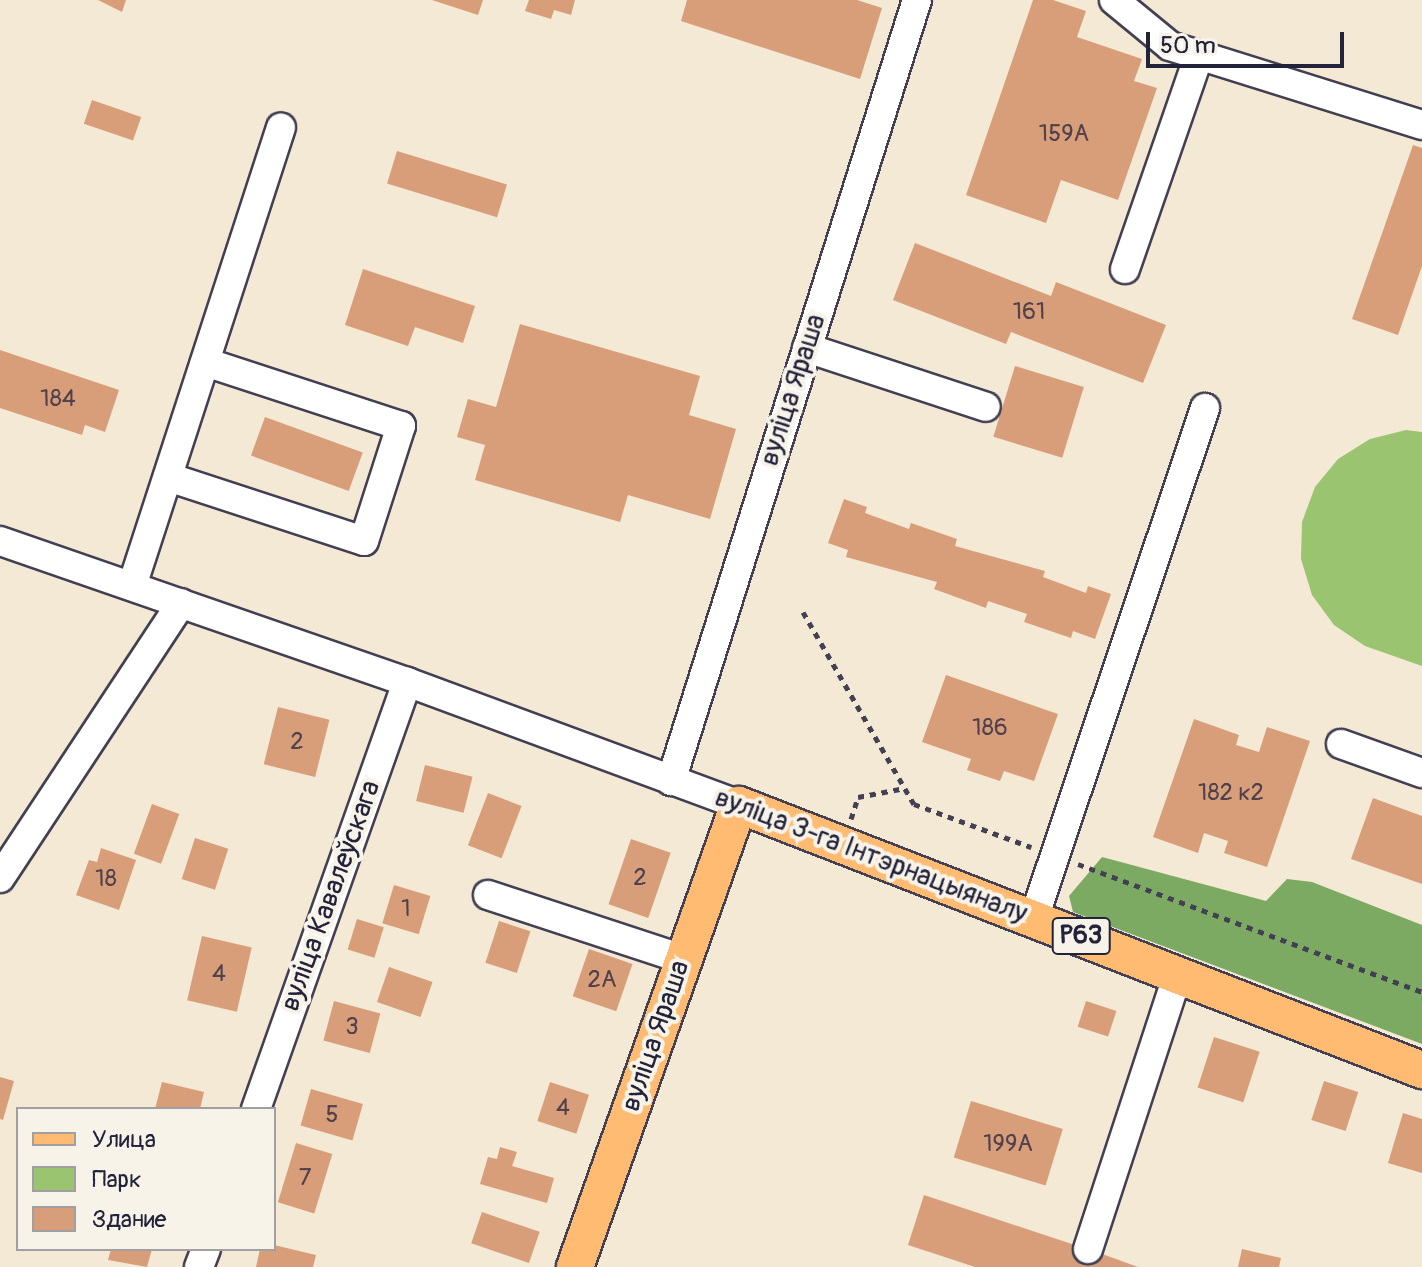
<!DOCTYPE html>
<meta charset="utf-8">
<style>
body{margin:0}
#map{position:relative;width:1422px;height:1267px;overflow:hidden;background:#f4e9d5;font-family:Pangolin,sans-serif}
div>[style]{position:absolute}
.green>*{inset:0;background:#9bc470}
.forest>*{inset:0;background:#7caa62}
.building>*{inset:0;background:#d89e7a;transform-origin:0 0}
.path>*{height:5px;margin-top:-2.5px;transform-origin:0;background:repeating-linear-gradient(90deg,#424052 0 6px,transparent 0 12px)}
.roads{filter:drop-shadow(2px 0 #424052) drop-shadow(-2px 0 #424052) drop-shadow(0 2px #424052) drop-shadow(0 -2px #424052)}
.minor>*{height:28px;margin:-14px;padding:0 14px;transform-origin:14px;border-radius:14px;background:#fff}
.major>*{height:36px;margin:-18px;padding:0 18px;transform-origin:18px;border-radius:18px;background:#febb71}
span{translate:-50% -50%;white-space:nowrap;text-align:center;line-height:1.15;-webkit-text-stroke:8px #f7f3e8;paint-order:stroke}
.number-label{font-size:24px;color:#50414b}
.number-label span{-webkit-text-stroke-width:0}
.shield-label span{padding:2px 6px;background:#f7f3e8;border:2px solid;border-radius:6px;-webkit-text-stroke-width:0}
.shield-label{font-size:26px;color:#22223b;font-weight:700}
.street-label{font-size:28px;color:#22223b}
.legend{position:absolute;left:16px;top:1107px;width:260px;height:144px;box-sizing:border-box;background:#f7f3e8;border:2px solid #a29fa3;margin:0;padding:10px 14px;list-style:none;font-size:24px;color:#22223b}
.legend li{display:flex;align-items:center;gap:16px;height:40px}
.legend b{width:40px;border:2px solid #a29fa3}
.scale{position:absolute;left:1146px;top:32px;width:198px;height:36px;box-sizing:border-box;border:4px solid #22223b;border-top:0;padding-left:10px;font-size:24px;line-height:28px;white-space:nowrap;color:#22223b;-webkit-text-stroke:6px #f7f3e8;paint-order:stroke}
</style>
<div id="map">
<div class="green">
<div style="clip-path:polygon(1406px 430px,1422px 432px,1422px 666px,1365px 646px,1334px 625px,1312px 595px,1301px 559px,1302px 522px,1315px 487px,1338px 459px,1370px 439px)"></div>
</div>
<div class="forest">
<div style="clip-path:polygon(1102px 857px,1266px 901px,1287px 879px,1312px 882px,1422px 925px,1422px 1044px,1073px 912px,1069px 896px)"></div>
</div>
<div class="building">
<div style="clip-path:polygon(98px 0,126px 0,122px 12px)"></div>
<div style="clip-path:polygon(432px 0,483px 0,478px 15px)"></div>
<div style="clip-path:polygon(529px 0,575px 0,571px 15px,554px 10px,551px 19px,525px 11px)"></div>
<div style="clip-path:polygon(687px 0,857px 0,882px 8px,860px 79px,681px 21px)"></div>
<div style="clip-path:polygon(1033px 0,1053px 0,1086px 11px,1077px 37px,1142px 59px,1134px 81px,1157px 88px,1118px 200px,1061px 180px,1046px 223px,966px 195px)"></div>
<div style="left:92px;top:100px;width:52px;height:25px;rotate:19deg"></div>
<div style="clip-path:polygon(1413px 145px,1422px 148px,1422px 266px,1398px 335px,1352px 319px)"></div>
<div style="left:397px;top:151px;width:115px;height:34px;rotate:17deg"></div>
<div style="clip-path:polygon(915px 243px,1051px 296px,1056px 282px,1166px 325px,1143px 383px,1011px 332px,1006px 344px,893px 300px)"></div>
<div style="clip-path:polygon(363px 269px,475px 306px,463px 343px,415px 327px,408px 346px,345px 325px)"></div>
<div style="clip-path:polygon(520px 324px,700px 376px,689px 415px,736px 429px,710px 519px,628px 495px,620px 522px,475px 480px,485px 445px,457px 437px,468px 399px,496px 407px)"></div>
<div style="clip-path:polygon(0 350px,119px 390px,105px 432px,85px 425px,82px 435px,0 408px)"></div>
<div style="left:1015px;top:366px;width:72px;height:74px;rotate:17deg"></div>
<div style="left:265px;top:417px;width:104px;height:41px;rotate:20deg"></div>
<div style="clip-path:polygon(844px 499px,867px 507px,865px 513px,909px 529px,911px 523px,957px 539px,955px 546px,1045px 571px,1043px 577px,1086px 593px,1088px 586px,1111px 594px,1095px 639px,1073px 631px,1071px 638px,1024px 622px,1027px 614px,988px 601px,986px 608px,934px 589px,937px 582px,846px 557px,848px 550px,828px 543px)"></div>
<div style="clip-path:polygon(946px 675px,1058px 714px,1034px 781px,1004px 771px,1000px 781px,967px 770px,971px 759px,922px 742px)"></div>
<div style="left:278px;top:707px;width:53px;height:59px;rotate:14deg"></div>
<div style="clip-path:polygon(1194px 719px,1239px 735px,1236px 745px,1259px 752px,1267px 727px,1310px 741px,1267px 867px,1224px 853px,1228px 841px,1204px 833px,1198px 853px,1153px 837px)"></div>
<div style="left:425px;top:765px;width:49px;height:37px;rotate:14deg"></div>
<div style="left:488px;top:793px;width:36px;height:56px;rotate:21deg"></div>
<div style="clip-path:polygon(1373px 798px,1422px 816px,1422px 884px,1351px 859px)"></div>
<div style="left:152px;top:804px;width:29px;height:53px;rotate:20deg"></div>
<div style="left:195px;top:838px;width:35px;height:43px;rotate:18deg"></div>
<div style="left:631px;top:839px;width:42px;height:69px;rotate:19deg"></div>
<div style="clip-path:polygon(101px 848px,136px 860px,119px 910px,76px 895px,89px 860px,97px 862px)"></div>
<div style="left:394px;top:885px;width:38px;height:40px;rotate:17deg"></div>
<div style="left:357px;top:919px;width:28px;height:32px;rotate:17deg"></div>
<div style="left:499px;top:921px;width:33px;height:44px;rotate:18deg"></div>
<div style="left:202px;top:936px;width:51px;height:66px;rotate:13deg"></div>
<div style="left:589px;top:949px;width:46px;height:50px;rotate:19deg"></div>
<div style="left:389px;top:967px;width:46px;height:37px;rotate:19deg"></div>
<div style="left:334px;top:1001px;width:48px;height:41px;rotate:15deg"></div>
<div style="left:1086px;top:1001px;width:32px;height:27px;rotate:18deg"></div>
<div style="left:1214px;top:1037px;width:48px;height:53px;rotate:18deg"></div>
<div style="clip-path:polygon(0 1077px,14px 1081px,3px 1120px,0 1119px)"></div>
<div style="left:1324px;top:1081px;width:36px;height:41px;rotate:18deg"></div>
<div style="clip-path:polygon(162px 1082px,204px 1092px,200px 1109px,155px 1109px)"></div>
<div style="left:550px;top:1082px;width:41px;height:41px;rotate:18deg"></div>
<div style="left:311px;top:1089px;width:54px;height:38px;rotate:16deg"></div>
<div style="left:971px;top:1101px;width:96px;height:59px;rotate:17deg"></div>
<div style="clip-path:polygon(1403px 1113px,1422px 1119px,1422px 1173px,1388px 1163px)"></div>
<div style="left:296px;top:1143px;width:38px;height:62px;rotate:17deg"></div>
<div style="clip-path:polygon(500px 1147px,517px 1152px,512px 1166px,554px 1178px,547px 1203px,480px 1184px,488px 1157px,497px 1159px)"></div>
<div style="clip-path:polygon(924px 1195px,1105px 1255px,1138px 1267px,975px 1267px,908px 1245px)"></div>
<div style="left:482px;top:1212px;width:61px;height:33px;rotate:19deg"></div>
<div style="clip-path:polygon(274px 1245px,316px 1255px,313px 1267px,256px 1267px,260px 1249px,274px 1249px)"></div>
<div style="clip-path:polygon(111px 1249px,152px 1249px,147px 1267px,108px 1260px)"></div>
<div style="clip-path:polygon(1242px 1249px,1281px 1258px,1279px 1267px,1238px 1267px)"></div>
</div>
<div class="path">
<div style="left:803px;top:612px;width:222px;rotate:60deg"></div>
<div style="left:914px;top:804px;width:125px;rotate:20.2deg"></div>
<div style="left:851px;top:819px;width:23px;rotate:-72deg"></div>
<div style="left:858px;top:797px;width:48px;rotate:-10.8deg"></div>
<div style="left:1078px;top:864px;width:367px;rotate:20.4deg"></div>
</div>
<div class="roads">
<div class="minor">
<div style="left:1114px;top:0;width:72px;rotate:39.4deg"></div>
<div style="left:1170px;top:46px;width:264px;rotate:17.4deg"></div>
<div style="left:1125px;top:269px;width:226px;rotate:-70.9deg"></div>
<div style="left:807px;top:348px;width:188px;rotate:18.2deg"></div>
<div style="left:168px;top:477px;width:206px;rotate:18.1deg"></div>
<div style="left:364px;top:541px;width:121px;rotate:-72.2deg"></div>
<div style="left:401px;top:426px;width:206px;rotate:-161.9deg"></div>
<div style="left:0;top:541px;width:431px;rotate:19.1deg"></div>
<div style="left:407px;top:682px;width:354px;rotate:20.3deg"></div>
<div style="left:132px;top:586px;width:482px;rotate:-72deg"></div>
<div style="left:1341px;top:744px;width:86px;rotate:19.7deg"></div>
<div style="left:671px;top:781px;width:819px;rotate:-72.52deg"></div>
<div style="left:0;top:878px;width:329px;rotate:-56.6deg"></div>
<div style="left:488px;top:895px;width:205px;rotate:18.2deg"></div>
<div style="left:1034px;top:918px;width:538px;rotate:-71.46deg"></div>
<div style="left:256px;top:1109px;width:453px;rotate:-70.5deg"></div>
<div style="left:1088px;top:1249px;width:289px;rotate:-71.9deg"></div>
<div style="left:199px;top:1267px;width:19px;rotate:-69deg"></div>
</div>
<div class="major">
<div style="left:575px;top:1267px;width:490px;rotate:-70.5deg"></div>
<div style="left:739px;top:805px;width:733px;rotate:21.21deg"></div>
</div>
</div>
<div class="number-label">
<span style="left:1064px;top:134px">159А</span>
<span style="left:1029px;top:312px">161</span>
<span style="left:58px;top:399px">184</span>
<span style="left:990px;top:728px">186</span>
<span style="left:297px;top:742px">2</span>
<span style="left:1231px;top:793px">182 к2</span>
<span style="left:640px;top:878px">2</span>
<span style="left:106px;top:879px">18</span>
<span style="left:406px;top:909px">1</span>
<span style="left:219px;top:974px">4</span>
<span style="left:602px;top:980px">2А</span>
<span style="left:352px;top:1027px">3</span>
<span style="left:563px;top:1108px">4</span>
<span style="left:332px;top:1115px">5</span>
<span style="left:1008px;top:1144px">199А</span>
<span style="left:305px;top:1178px">7</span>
</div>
<div class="shield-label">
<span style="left:1081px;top:936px">Р63</span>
</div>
<div class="street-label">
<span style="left:793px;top:390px;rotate:-72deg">вуліца Яраша</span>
<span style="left:871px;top:856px;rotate:21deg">вуліца 3-га Інтэрнацыяналу</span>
<span style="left:331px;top:896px;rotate:-70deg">вуліца Кавалеўскага</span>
<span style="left:656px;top:1036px;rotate:-71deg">вуліца Яраша</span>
</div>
<ul class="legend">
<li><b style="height:10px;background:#febb71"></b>Улица</li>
<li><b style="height:22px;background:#9bc470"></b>Парк</li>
<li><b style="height:22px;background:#d89e7a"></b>Здание</li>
</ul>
<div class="scale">50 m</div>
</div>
